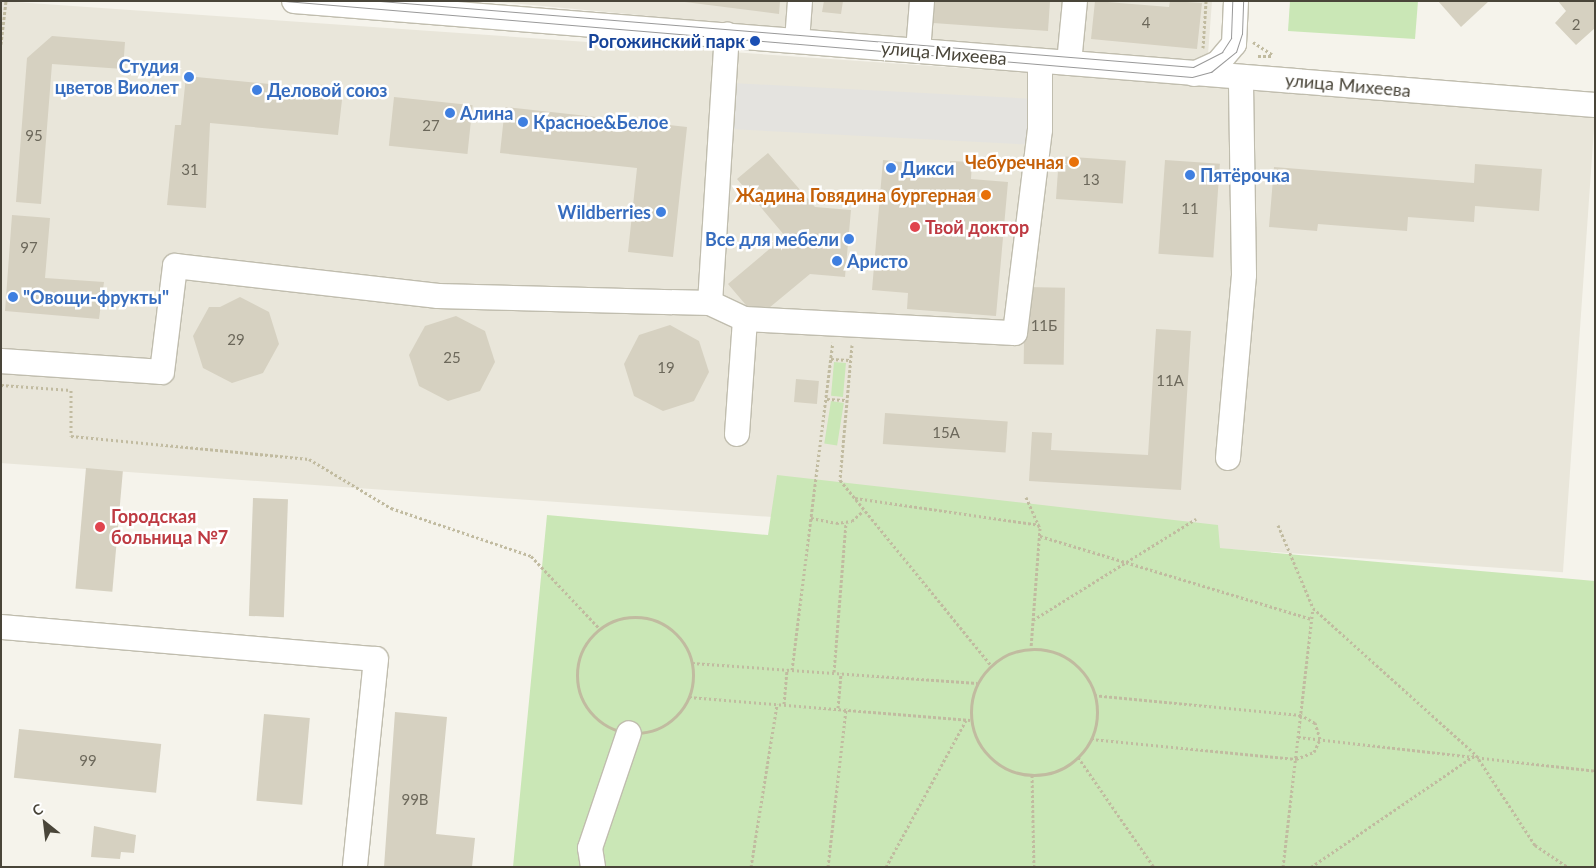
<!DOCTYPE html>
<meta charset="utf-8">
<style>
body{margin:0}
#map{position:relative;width:1596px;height:868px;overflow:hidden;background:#f5f3eb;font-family:Lato,sans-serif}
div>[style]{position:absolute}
.residential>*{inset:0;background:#e9e6da;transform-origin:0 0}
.green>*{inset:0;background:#cae7b6;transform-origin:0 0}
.parking>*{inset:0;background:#e4e3df;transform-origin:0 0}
.building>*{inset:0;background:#d6d1c1;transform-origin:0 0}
.path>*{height:3px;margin-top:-1.5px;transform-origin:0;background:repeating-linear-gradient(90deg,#c1bba0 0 2.5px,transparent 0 5px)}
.path>.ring{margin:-1.5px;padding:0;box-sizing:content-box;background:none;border:3px solid #c1bba0;border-radius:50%}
.roads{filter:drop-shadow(1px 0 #c0bdae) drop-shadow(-1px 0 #c0bdae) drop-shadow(0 1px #c0bdae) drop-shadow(0 -1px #c0bdae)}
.minor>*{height:24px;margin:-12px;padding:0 12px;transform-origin:12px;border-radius:12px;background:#fff}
.tram>*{height:1px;margin:-0.5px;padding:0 0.5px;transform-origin:0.5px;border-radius:0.5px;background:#999}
.dots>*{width:14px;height:14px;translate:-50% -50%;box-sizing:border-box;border:2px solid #fff;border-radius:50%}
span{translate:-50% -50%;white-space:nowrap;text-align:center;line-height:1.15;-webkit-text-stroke:5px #fff;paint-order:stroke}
.number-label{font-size:15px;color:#6c685b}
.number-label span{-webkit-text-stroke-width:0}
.transit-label{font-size:18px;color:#164399;font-weight:700}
.right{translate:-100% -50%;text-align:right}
.street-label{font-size:18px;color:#494539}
.shop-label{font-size:18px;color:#366cbe;font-weight:700}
.left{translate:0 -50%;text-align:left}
.food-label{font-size:18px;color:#c56008;font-weight:700}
.health-label{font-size:18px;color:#be3a42;font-weight:700}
.frame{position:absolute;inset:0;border:2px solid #494539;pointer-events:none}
.north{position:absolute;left:20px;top:798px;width:50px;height:50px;-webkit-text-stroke:4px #fff;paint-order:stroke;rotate:331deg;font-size:14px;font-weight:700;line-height:20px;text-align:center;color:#494539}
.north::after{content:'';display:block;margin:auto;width:18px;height:22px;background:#494539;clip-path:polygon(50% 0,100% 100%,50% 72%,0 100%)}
</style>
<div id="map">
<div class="residential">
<div style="left:1px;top:1px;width:1598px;height:461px;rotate:4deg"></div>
<div style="clip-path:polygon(489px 1px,1212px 1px,1207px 68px)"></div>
</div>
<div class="green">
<div style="clip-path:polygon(1290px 1px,1418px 1px,1415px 39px,1288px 31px)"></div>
<div style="left:834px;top:362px;width:12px;height:34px;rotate:5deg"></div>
<div style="left:831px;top:401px;width:13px;height:43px;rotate:9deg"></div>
<div style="clip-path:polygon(777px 475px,1218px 525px,1220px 548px,1595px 581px,1595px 867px,513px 867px,547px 515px,768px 535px)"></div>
</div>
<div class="parking">
<div style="left:732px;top:83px;width:299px;height:46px;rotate:3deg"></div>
</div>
<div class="building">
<div style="clip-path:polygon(677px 1px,780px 1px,779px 14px)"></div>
<div style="clip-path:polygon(824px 1px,843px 1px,841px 14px,822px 12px)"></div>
<div style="clip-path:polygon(935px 1px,1050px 1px,1048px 31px,933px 23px)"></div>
<div style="clip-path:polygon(1095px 1px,1169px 7px,1170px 1px,1202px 3px,1197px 49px,1091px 39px)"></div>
<div style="clip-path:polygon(1438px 1px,1489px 1px,1461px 27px)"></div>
<div style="clip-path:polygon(1558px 1px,1595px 1px,1595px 28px,1576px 45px,1555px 23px,1566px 11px)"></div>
<div style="clip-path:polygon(52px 36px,125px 42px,123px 69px,52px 64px,41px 204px,16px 202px,27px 58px)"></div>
<div style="clip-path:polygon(186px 76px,343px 91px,338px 135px,210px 123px,206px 208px,167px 205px,175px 125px,181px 125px)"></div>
<div style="left:394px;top:97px;width:79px;height:49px;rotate:6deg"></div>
<div style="clip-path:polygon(505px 107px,687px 127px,673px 257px,628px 252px,637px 168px,500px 153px)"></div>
<div style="clip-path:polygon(768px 153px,815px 207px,851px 210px,845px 277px,810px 274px,757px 318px,728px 284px,785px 236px,737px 179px)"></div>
<div style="left:1059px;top:156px;width:67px;height:43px;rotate:4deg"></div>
<div style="clip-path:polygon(883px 160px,902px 162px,901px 172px,949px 176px,950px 161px,972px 162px,971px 179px,1008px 182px,996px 316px,907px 309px,908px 293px,872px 290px)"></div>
<div style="left:1165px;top:160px;width:55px;height:94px;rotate:4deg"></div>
<div style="clip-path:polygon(1475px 164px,1542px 169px,1539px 211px,1475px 206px,1474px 222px,1408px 217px,1407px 231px,1318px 224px,1317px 231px,1269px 227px,1274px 167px,1474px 183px)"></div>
<div style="clip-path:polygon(12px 215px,50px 218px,45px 278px,104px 282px,99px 319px,5px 311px)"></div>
<div style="left:1025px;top:287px;width:40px;height:77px;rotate:1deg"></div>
<div style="clip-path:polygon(240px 297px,269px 312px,279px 344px,263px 373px,232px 383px,203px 368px,193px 336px,209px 307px,220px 307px)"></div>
<div style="clip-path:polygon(456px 316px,485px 331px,495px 362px,480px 391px,448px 401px,419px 386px,409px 355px,425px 326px)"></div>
<div style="clip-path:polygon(670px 325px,699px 341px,709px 372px,694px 401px,663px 411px,634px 396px,624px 364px,639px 335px)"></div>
<div style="clip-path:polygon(1156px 329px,1191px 331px,1181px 490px,1029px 481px,1032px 432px,1052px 433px,1051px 450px,1148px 455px)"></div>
<div style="left:796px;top:379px;width:23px;height:23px;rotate:5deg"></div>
<div style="left:885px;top:413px;width:123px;height:31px;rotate:4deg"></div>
<div style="left:86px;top:468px;width:37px;height:121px;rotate:5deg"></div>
<div style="left:253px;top:498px;width:35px;height:118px;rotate:2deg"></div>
<div style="clip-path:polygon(395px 712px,447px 717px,436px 834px,475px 838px,472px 867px,384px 867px)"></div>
<div style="left:264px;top:714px;width:46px;height:87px;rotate:5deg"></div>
<div style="left:19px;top:729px;width:143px;height:49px;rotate:6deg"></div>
<div style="clip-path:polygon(94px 826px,136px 835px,134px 853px,121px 852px,120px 859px,91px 857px)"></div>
</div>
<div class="path">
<div style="left:1253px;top:42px;width:24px;rotate:33deg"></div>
<div style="left:1px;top:44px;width:43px;rotate:-83.4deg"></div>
<div style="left:1203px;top:48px;width:47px;rotate:-86.3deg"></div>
<div style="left:1258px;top:56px;width:15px"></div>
<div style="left:852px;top:345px;width:136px;rotate:95.1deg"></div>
<div style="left:840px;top:480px;width:239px;rotate:50.8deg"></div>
<div style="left:831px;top:359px;width:19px;rotate:3deg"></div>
<div style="left:1px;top:385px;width:70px;rotate:4.1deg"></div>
<div style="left:71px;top:390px;width:46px;rotate:90deg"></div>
<div style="left:71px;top:436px;width:239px;rotate:5.5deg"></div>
<div style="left:309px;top:459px;width:96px;rotate:30.9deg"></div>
<div style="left:391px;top:508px;width:148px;rotate:18.9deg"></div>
<div style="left:531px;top:556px;width:100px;rotate:46.6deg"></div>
<div style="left:827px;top:399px;width:19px;rotate:3deg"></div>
<div style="left:1026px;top:497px;width:34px;rotate:66deg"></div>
<div style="left:1040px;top:528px;width:120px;rotate:94.3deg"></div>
<div style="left:855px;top:498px;width:186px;rotate:8.3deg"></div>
<div style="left:811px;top:518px;width:25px;rotate:11deg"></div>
<div style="left:836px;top:523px;width:16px;rotate:-7deg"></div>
<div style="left:852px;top:521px;width:15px;rotate:-42deg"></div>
<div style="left:1278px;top:525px;width:90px;rotate:67.1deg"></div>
<div style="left:1313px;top:608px;width:219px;rotate:42deg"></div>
<div style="left:1476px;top:755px;width:108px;rotate:56.8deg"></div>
<div style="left:1535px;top:845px;width:40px;rotate:34deg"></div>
<div style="left:1040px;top:536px;width:284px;rotate:17deg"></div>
<div class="ring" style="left:577px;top:617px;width:113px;height:113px"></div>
<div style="left:1033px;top:620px;width:192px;rotate:-31.8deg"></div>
<div class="ring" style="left:971px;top:649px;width:123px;height:123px"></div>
<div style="left:692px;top:663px;width:286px;rotate:4deg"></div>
<div style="left:792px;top:670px;width:330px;rotate:-82.9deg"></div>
<div style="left:834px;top:672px;width:150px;rotate:-85.4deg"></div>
<div style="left:689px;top:697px;width:282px;rotate:4.7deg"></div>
<div style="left:784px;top:704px;width:35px;rotate:-85deg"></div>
<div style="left:838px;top:708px;width:35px;rotate:-85deg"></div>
<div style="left:1298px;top:737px;width:299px;rotate:6.5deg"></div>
<div style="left:1091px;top:739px;width:206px;rotate:5.6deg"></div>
<div style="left:1296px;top:759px;width:19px;rotate:-21deg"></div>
<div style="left:1314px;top:752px;width:14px;rotate:-65deg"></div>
<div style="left:1320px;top:739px;width:17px;rotate:-107deg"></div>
<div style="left:1315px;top:723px;width:16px;rotate:-150deg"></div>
<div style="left:1301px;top:715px;width:207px;rotate:-174.5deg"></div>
<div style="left:1078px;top:757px;width:134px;rotate:55.4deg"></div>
<div style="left:1032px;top:775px;width:92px;rotate:88.8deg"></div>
<div style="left:751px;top:867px;width:165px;rotate:-80.9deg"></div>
<div style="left:828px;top:867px;width:160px;rotate:-83.5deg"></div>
<div style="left:886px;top:867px;width:167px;rotate:-61.4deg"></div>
<div style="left:1283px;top:867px;width:260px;rotate:-83.4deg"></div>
<div style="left:1311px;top:867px;width:199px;rotate:-34.3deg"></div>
</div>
<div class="roads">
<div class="minor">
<div style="left:294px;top:1px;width:1305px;rotate:4.57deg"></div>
<div style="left:797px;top:41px;width:40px;rotate:-85.7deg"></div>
<div style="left:918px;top:51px;width:50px;rotate:-85.4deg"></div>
<div style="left:1069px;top:63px;width:62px;rotate:-84.5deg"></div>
<div style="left:1194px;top:74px;width:26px;rotate:-25deg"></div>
<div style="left:1218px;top:63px;width:25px;rotate:-50deg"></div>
<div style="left:1234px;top:44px;width:43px;rotate:-87.3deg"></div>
<div style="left:710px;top:303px;width:38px;rotate:25deg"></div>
<div style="left:745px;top:319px;width:270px;rotate:3deg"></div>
<div style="left:1015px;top:333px;width:205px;rotate:-83deg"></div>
<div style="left:1040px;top:130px;width:69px;rotate:-90deg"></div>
<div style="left:1px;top:361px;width:161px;rotate:3.9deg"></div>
<div style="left:162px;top:372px;width:107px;rotate:-83deg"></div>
<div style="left:175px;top:266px;width:265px;rotate:6.5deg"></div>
<div style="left:438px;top:296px;width:272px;rotate:1.5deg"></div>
<div style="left:710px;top:303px;width:269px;rotate:-86.4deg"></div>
<div style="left:737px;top:434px;width:115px;rotate:-86deg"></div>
<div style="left:1228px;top:458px;width:184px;rotate:-85deg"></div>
<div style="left:1244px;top:275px;width:197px;rotate:-90.9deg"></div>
<div style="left:1px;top:627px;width:376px;rotate:4.9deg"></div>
<div style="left:376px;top:659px;width:209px;rotate:95.8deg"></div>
<div style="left:593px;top:867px;width:19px;rotate:-99deg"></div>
<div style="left:590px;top:848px;width:121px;rotate:-71.3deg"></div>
</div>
</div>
<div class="tram">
<div style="left:285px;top:1px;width:910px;rotate:4.79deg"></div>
<div style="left:1192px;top:77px;width:20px;rotate:-15deg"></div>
<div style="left:1211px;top:72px;width:32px;rotate:-39deg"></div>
<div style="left:1236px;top:52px;width:19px;rotate:-72deg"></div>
<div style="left:1242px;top:34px;width:33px;rotate:-88deg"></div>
<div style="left:380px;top:1px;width:816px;rotate:4.64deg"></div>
<div style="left:1193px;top:67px;width:33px;rotate:-27deg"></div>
<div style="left:1222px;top:52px;width:17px;rotate:-57deg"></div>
<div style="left:1231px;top:38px;width:37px;rotate:-88deg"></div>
</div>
<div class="dots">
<div style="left:755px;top:41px;background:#1a4fb4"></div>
<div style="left:189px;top:77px;background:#3f7fe0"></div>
<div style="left:257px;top:90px;background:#3f7fe0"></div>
<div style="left:450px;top:113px;background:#3f7fe0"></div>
<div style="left:523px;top:122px;background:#3f7fe0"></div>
<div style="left:1074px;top:162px;background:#e8710a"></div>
<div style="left:891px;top:168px;background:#3f7fe0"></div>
<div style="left:1190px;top:175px;background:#3f7fe0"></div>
<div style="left:986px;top:195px;background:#e8710a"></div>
<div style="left:661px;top:212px;background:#3f7fe0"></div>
<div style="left:915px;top:227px;background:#e0444e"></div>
<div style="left:849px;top:239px;background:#3f7fe0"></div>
<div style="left:837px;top:261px;background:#3f7fe0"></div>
<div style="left:13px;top:297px;background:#3f7fe0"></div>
<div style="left:100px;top:527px;background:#e0444e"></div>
</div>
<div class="number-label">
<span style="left:1146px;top:23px">4</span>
<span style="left:1576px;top:25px">2</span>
<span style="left:431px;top:126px">27</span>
<span style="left:34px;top:136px">95</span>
<span style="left:190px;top:170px">31</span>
<span style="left:1091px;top:180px">13</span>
<span style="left:1190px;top:209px">11</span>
<span style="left:29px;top:248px">97</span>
<span style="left:1044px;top:326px">11Б</span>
<span style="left:236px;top:340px">29</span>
<span style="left:452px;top:358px">25</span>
<span style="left:666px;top:368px">19</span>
<span style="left:1170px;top:381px">11А</span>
<span style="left:946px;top:433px">15А</span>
<span style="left:88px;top:761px">99</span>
<span style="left:415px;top:800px">99В</span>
</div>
<div class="transit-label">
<span class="right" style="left:745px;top:41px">Рогожинский парк</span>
</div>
<div class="street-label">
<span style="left:944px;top:53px;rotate:5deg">улица Михеева</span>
<span style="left:1348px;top:85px;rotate:5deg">улица Михеева</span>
</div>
<div class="shop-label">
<span class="right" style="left:179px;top:77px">Студия<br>цветов Виолет</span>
<span class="left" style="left:267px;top:90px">Деловой союз</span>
<span class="left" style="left:460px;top:113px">Алина</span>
<span class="left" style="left:533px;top:122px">Красное&amp;Белое</span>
<span class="left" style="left:901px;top:168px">Дикси</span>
<span class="left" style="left:1200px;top:175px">Пятёрочка</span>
<span class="right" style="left:651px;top:212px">Wildberries</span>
<span class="right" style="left:839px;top:239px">Все для мебели</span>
<span class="left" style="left:847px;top:261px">Аристо</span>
<span class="left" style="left:23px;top:297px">"Овощи-фрукты"</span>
</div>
<div class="food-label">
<span class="right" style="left:1064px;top:162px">Чебуречная</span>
<span class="right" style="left:976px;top:195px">Жадина Говядина бургерная</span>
</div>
<div class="health-label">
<span class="left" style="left:925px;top:227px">Твой доктор</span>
<span class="left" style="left:111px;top:527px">Городская<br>больница №7</span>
</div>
<div class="frame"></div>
<div class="north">С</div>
</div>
